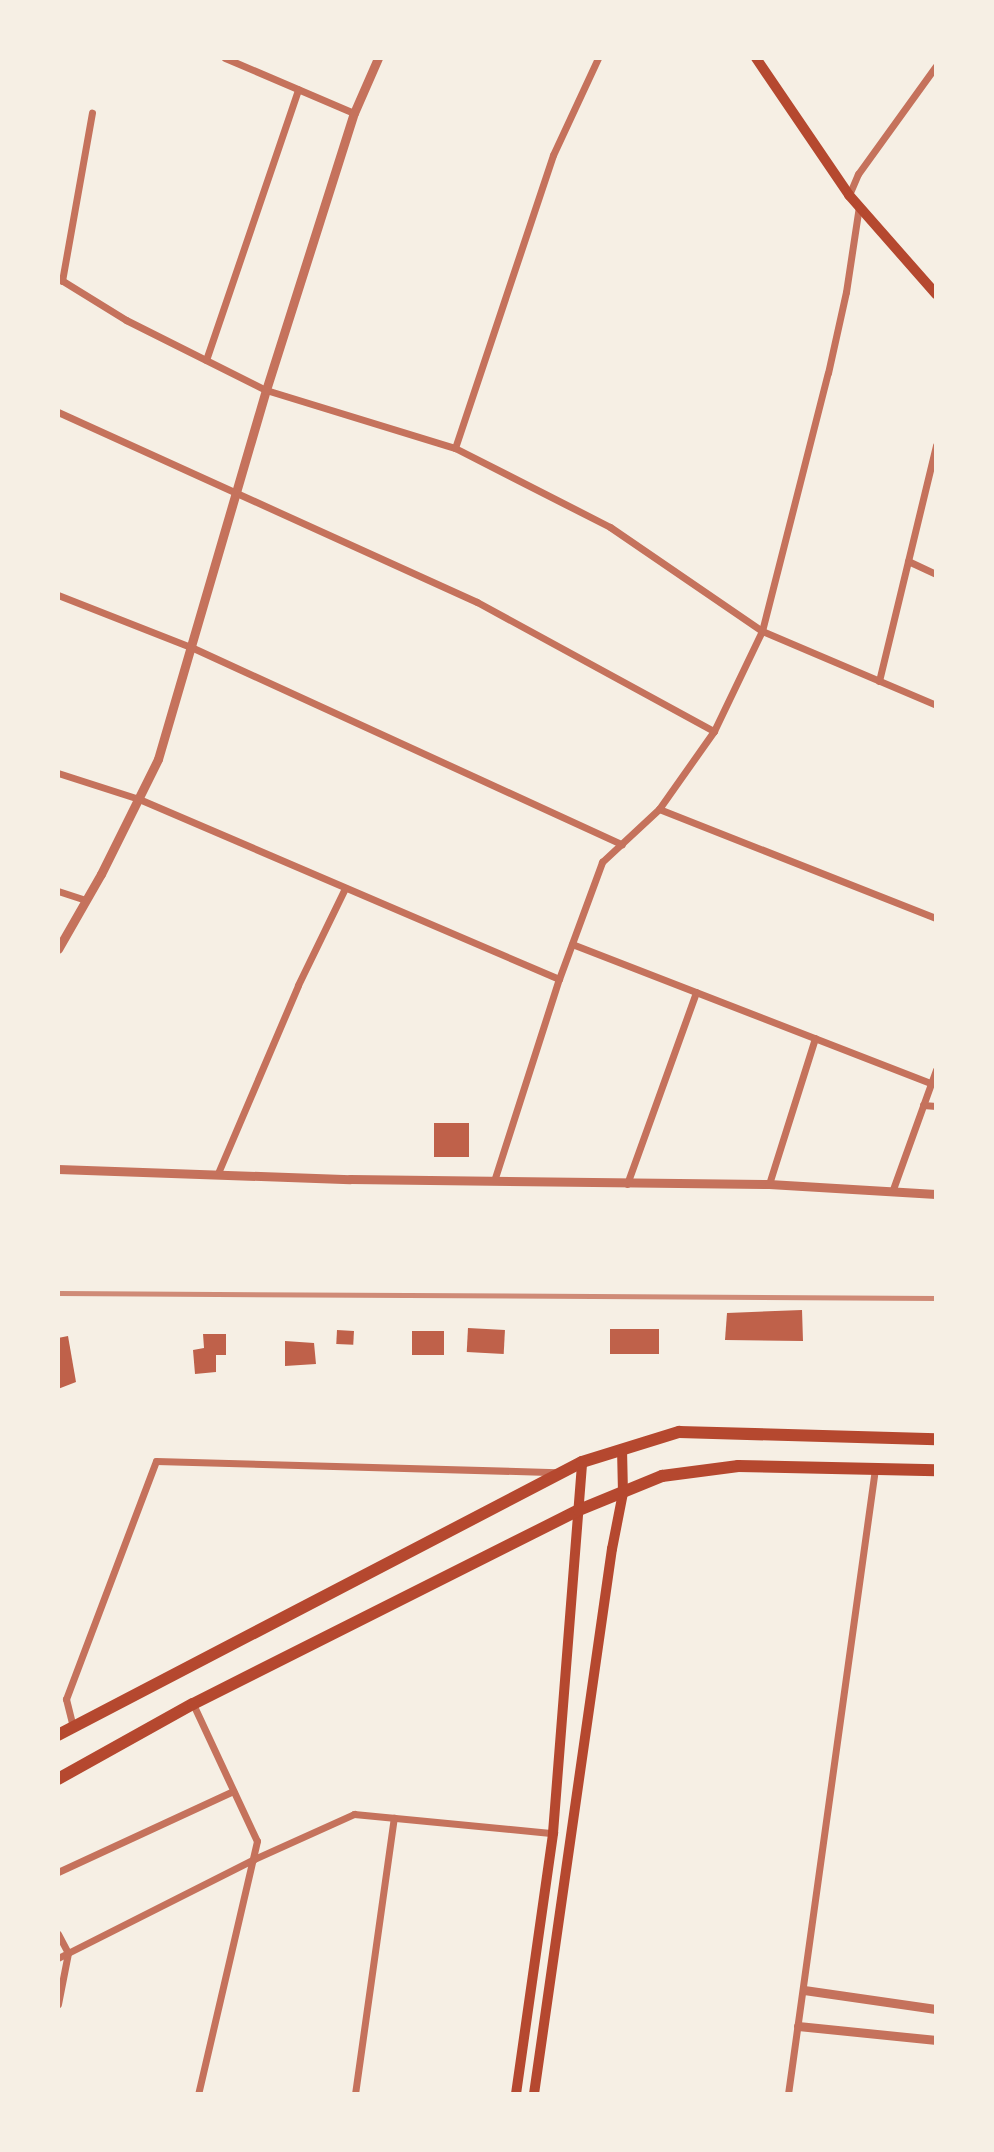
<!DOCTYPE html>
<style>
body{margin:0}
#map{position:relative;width:994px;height:2152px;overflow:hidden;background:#f6efe4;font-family:"Noto Serif",serif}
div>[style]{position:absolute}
.building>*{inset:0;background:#bf614a;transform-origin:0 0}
.minor>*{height:7px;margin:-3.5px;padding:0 3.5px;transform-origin:3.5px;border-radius:3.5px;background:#c5725c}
.tertiary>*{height:9px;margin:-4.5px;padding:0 4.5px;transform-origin:4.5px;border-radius:4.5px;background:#c5725c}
.secondary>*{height:10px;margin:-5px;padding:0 5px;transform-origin:5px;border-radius:5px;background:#b5482f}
.trunk>*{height:12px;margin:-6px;padding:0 6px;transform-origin:6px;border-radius:6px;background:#b5482f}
.rail>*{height:5px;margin:-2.5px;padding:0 2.5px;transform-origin:2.5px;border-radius:2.5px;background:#cf8b77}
span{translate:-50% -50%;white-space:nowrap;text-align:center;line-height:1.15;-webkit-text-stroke:8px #f6efe4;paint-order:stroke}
.frame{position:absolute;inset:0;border:60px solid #f6efe4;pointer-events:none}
</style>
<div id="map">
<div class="building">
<div style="left:469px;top:1123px;width:34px;height:35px;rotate:90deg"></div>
<div style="clip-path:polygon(802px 1310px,803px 1341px,725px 1340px,727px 1313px)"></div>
<div style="left:468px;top:1328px;width:37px;height:24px;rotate:3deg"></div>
<div style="left:659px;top:1329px;width:25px;height:49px;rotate:90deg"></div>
<div style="left:337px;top:1330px;width:17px;height:14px;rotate:3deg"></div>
<div style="left:412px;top:1331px;width:32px;height:24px"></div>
<div style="clip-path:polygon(203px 1334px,226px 1334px,226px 1355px,216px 1355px,216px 1372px,195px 1374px,193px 1350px,204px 1348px)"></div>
<div style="clip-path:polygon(68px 1336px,76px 1382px,58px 1389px,58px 1338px)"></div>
<div style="clip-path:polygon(285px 1341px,314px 1343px,316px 1364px,285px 1366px)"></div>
</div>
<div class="minor">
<div style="left:225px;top:58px;width:140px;rotate:23.1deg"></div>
<div style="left:849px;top:195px;width:23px;rotate:-67deg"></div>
<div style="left:858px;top:174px;width:133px;rotate:-54.2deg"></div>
<div style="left:58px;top:278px;width:80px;rotate:31.7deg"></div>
<div style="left:126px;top:320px;width:157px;rotate:26.6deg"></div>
<div style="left:266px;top:390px;width:198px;rotate:17.1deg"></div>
<div style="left:455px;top:448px;width:174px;rotate:27deg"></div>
<div style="left:610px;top:527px;width:184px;rotate:34.4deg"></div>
<div style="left:762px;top:631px;width:189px;rotate:23deg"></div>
<div style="left:62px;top:281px;width:171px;rotate:-79.9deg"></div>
<div style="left:206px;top:360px;width:286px;rotate:-71.2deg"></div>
<div style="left:58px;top:412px;width:460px;rotate:24.4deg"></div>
<div style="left:477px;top:602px;width:270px;rotate:28.6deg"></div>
<div style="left:455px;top:448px;width:309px;rotate:-71.5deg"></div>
<div style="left:553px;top:155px;width:107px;rotate:-65.1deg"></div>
<div style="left:908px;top:561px;width:31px;rotate:25deg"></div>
<div style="left:58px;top:595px;width:143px;rotate:21.4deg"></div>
<div style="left:191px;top:647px;width:474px;rotate:24.6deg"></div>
<div style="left:879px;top:681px;width:243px;rotate:-76.4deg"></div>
<div style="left:58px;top:773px;width:85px;rotate:17.8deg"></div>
<div style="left:139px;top:799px;width:457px;rotate:23.2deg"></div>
<div style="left:659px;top:809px;width:298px;rotate:21.5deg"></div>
<div style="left:58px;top:891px;width:29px;rotate:18deg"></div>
<div style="left:572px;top:944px;width:385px;rotate:21.2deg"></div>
<div style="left:923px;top:1105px;width:13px;rotate:4deg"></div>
<div style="left:218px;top:1173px;width:204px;rotate:-66.9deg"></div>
<div style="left:298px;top:985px;width:108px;rotate:-64.1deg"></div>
<div style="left:494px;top:1181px;width:212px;rotate:-72.2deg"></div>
<div style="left:559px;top:979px;width:125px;rotate:-69.8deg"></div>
<div style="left:602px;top:862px;width:78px;rotate:-42.9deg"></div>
<div style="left:659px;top:809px;width:95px;rotate:-54.8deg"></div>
<div style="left:714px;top:731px;width:111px;rotate:-64.4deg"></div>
<div style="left:762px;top:631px;width:266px;rotate:-75.7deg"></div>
<div style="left:828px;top:373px;width:83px;rotate:-77.5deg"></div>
<div style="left:846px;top:292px;width:87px;rotate:-81.4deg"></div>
<div style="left:627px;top:1184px;width:204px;rotate:-70.2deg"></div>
<div style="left:769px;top:1184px;width:153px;rotate:-72.5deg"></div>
<div style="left:892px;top:1192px;width:130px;rotate:-70.2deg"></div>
<div style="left:193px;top:1704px;width:151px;rotate:65deg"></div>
<div style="left:257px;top:1841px;width:260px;rotate:103.1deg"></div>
<div style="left:73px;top:1727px;width:29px;rotate:-104deg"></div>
<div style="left:66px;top:1699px;width:254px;rotate:-69.3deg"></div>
<div style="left:156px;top:1461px;width:401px;rotate:1.6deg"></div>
<div style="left:58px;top:1872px;width:193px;rotate:-24.8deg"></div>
<div style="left:58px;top:1934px;width:21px;rotate:62deg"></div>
<div style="left:68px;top:1953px;width:52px;rotate:101.1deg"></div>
<div style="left:58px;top:1958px;width:220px;rotate:-26.8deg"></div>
<div style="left:254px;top:1859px;width:110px;rotate:-24.2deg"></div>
<div style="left:354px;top:1814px;width:200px;rotate:5.5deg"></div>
<div style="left:355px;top:2094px;width:279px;rotate:-82deg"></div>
<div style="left:788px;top:2094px;width:631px;rotate:-82.08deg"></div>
</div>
<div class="tertiary">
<div style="left:58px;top:949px;width:86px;rotate:-60.2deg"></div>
<div style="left:101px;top:874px;width:128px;rotate:-63.6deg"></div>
<div style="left:158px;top:759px;width:384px;rotate:-73.7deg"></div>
<div style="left:266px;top:390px;width:291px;rotate:-72.4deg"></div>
<div style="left:354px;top:113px;width:60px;rotate:-66.4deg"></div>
<div style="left:58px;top:1169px;width:292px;rotate:2deg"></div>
<div style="left:350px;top:1179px;width:419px;rotate:0.7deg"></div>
<div style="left:769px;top:1184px;width:167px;rotate:3.4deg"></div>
<div style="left:804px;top:1990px;width:133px;rotate:8.2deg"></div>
<div style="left:798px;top:2026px;width:139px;rotate:5.8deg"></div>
</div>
<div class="secondary">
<div style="left:756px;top:58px;width:166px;rotate:55.8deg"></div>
<div style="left:849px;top:195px;width:132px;rotate:48.7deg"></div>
<div style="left:516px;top:2094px;width:264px;rotate:-81.9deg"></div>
<div style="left:553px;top:1833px;width:372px;rotate:-85.5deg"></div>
<div style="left:534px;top:2094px;width:551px;rotate:-81.86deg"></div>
<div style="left:612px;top:1549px;width:57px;rotate:-78.9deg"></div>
<div style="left:623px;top:1493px;width:44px;rotate:-91.3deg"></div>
</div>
<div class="trunk">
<div style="left:58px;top:1735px;width:591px;rotate:-27.52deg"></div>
<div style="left:582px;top:1462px;width:102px;rotate:-17.2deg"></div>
<div style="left:679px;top:1432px;width:257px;rotate:1.6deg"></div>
<div style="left:58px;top:1779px;width:154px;rotate:-29.1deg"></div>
<div style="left:193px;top:1704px;width:432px;rotate:-26.7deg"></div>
<div style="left:579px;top:1510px;width:90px;rotate:-22.3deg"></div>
<div style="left:662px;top:1476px;width:77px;rotate:-7.5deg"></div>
<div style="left:738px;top:1466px;width:198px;rotate:1.2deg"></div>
</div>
<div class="rail">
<div style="left:58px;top:1293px;width:878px;rotate:0.33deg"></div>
</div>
<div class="frame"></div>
</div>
